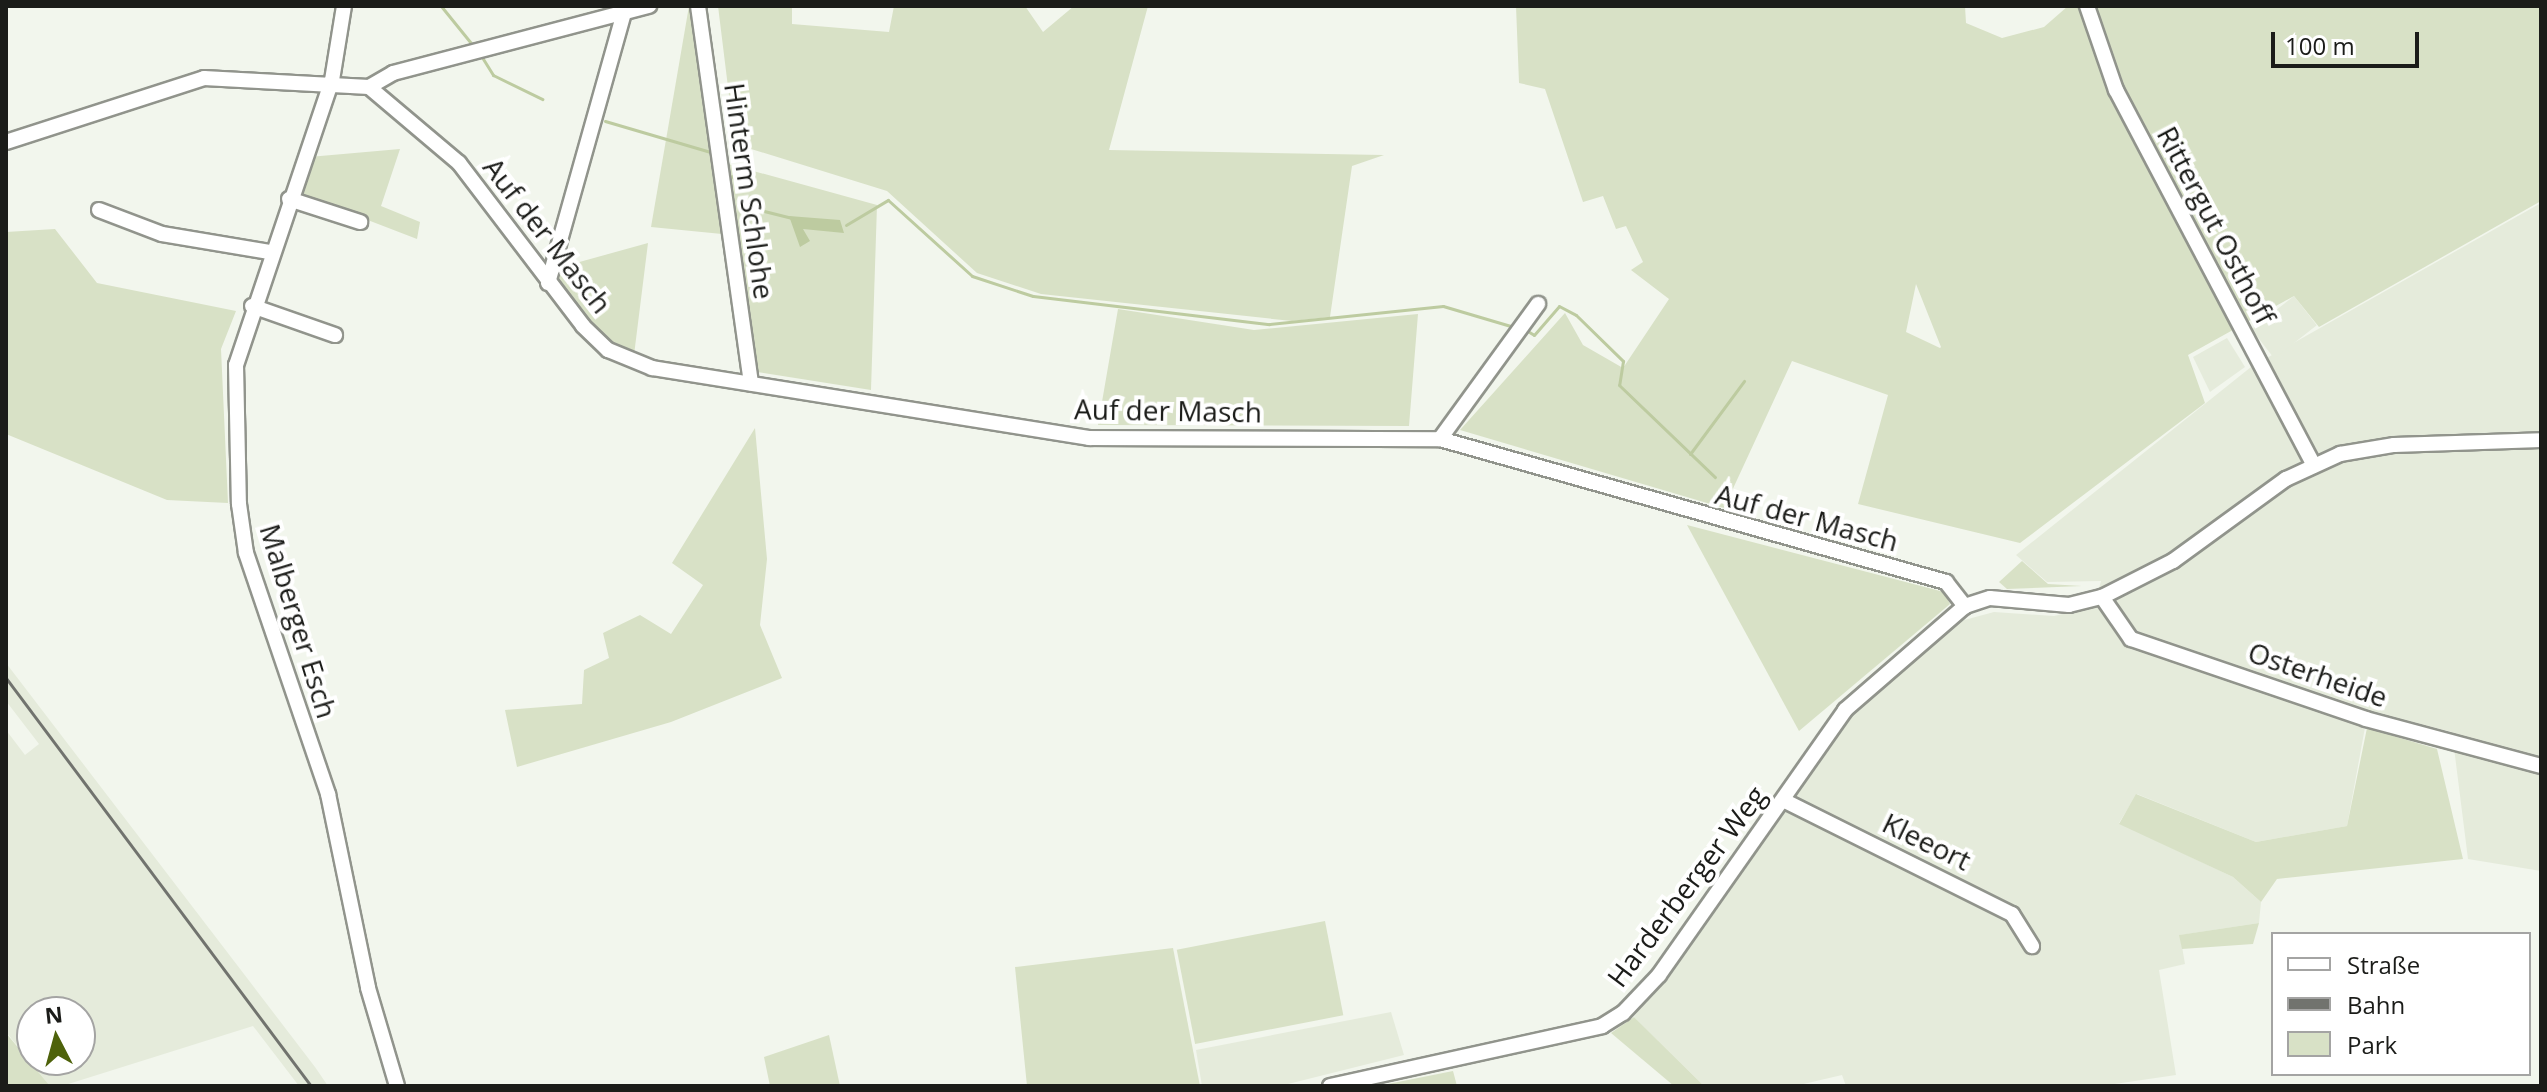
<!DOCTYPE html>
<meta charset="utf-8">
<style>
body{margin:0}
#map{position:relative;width:2547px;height:1092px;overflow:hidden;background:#f2f6ed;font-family:"Open Sans",sans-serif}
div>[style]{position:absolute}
.built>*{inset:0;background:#e5ebdb;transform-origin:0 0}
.green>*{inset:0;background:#d8e1c6;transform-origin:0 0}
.water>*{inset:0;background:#bdcba0}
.stream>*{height:3px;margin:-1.5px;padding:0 1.5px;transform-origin:1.5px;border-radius:1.5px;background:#bdcba0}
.roads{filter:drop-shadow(2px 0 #91948c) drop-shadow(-2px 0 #91948c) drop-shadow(0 2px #91948c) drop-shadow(0 -2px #91948c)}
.minor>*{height:14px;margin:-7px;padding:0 7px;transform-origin:7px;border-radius:7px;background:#fff}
.rail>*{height:3px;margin:-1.5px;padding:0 1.5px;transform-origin:1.5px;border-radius:1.5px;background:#71736e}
span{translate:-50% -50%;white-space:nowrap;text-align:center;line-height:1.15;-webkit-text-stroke:8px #fff;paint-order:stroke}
.street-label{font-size:28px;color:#1b1c19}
.frame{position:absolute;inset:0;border:8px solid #1b1c19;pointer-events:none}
.legend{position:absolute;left:2271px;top:932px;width:260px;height:144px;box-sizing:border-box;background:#fff;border:2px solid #a4a4a3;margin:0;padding:10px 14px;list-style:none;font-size:24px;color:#1b1c19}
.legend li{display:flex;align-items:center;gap:16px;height:40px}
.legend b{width:40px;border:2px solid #a4a4a3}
.north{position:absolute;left:16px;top:996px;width:80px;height:80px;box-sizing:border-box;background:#fff;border:2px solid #a4a4a3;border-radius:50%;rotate:354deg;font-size:22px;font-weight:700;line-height:32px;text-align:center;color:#1b1c19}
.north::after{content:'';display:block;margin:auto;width:28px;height:36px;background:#4e620b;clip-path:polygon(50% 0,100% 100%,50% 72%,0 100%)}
.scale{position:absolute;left:2271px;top:32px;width:148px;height:36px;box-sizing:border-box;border:4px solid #1b1c19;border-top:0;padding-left:10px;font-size:24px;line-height:28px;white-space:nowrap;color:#1b1c19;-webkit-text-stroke:6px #fff;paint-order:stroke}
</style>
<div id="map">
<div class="built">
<div style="clip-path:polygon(2541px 203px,2541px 871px,2468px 859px,2452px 732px,2368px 711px,2347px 826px,2256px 842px,2137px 794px,2119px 823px,2233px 877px,2261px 902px,2259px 923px,2180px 935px,2185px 964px,2159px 970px,2176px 1075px,2101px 1086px,1846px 1086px,1842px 1075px,1795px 1086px,1704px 1086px,1634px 1017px,1856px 707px,1957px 622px,1994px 612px,2054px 616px,2094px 607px,2101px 581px,2047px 582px,2016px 555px,2251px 367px)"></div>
<div style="left:2294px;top:296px;width:37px;height:54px;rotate:52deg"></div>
<div style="clip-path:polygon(2227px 338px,2245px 367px,2210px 392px,2193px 357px)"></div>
<div style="clip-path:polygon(evenodd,6px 663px,315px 1067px,328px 1086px,299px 1086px,253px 1026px,62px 1086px,50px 1086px,6px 1032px,6px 730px,25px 755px,39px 744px,6px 701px,6px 663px,80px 1012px,80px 1060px,32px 1060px,32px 1012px,80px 1012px)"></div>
<div style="clip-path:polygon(1391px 1012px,1404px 1055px,1280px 1086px,1202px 1086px,1196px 1050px)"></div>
</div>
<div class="green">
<div style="clip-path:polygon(689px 6px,694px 20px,722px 234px,651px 227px)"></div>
<div style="clip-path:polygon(718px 6px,792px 6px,792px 24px,889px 32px,894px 6px,1025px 6px,1043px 32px,1074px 6px,1148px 6px,1109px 150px,1384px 155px,1352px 166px,1330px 317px,1292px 321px,1041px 294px,977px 273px,887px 191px,735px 144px)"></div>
<div style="clip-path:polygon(evenodd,1516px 6px,1965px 6px,1966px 23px,2002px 38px,2044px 27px,2068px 6px,2541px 6px,2541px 201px,2319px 327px,2294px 296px,2188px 355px,2205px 403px,2020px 543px,1858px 504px,1888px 395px,1792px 361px,1724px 508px,1460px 430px,1565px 313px,1583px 345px,1623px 368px,1669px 299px,1631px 270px,1643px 262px,1626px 226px,1616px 229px,1603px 196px,1583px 202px,1545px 89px,1519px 83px,1516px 6px,1916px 284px,1941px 347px,1940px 348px,1906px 332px,1916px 284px)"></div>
<div style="clip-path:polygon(400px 149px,381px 206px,420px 222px,417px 239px,295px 192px,309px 157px)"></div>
<div style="clip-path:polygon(728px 164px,877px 205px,871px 390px,757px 372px)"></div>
<div style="clip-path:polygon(55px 229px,97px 283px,236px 311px,221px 349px,228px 503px,167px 500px,6px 434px,6px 232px)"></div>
<div style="clip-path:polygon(648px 243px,634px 355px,607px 341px,555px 284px,565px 266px)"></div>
<div style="clip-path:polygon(1118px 309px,1254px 330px,1418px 314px,1409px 426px,1098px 425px)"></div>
<div style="clip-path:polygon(755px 428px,767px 559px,760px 625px,782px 678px,671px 722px,517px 767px,505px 710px,582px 704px,584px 670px,609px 658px,603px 633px,640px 615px,671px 634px,703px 585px,672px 563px)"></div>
<div style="clip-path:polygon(1687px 525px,1944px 592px,1950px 604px,1799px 731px)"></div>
<div style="clip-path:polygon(2022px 561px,2048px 584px,2082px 586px,2007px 589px,1999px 582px)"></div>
<div style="clip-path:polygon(2367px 728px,2437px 749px,2463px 859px,2277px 879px,2261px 902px,2233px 877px,2119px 824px,2136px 794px,2256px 842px,2347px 826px)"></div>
<div style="left:1325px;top:921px;width:96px;height:151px;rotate:79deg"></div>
<div style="clip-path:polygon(2259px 923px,2253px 944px,2182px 949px,2179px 935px)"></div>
<div style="clip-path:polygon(1173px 948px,1200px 1086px,1027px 1086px,1015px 967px)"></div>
<div style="clip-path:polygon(1634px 1017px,1704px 1086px,1674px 1086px,1611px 1033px)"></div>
<div style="clip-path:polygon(6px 1033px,50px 1086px,6px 1086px)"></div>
<div style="clip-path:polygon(829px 1035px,840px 1086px,770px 1086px,764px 1057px)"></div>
<div style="clip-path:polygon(1453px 1071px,1457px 1086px,1378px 1086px)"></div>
</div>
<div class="water">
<div style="clip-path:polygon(789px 216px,840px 220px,844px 233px,803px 229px,810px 241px,800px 247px)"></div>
</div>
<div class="stream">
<div style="left:441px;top:6px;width:54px;rotate:51deg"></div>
<div style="left:480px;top:54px;width:25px;rotate:58deg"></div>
<div style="left:493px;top:75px;width:55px;rotate:26.1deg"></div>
<div style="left:605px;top:121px;width:109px;rotate:16.4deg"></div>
<div style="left:732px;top:176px;width:17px;rotate:50deg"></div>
<div style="left:756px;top:209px;width:37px;rotate:14deg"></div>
<div style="left:846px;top:225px;width:49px;rotate:-30.8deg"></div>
<div style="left:888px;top:200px;width:113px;rotate:42.1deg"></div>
<div style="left:972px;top:276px;width:64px;rotate:18.2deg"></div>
<div style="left:1033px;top:296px;width:238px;rotate:6.8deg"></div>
<div style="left:1269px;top:324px;width:175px;rotate:-5.9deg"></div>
<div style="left:1443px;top:306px;width:74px;rotate:16.5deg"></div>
<div style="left:1526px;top:330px;width:9px;rotate:32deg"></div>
<div style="left:1534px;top:335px;width:38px;rotate:-49deg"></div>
<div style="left:1559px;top:306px;width:19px;rotate:28deg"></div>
<div style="left:1576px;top:315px;width:66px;rotate:44.4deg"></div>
<div style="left:1623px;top:361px;width:24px;rotate:99deg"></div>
<div style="left:1619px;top:385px;width:133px;rotate:43.8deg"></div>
<div style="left:1690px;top:454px;width:91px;rotate:-53.5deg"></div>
</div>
<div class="roads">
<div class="minor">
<div style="left:344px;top:6px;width:75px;rotate:99.2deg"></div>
<div style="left:332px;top:80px;width:301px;rotate:108.6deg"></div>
<div style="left:236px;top:365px;width:139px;rotate:88.8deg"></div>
<div style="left:239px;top:504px;width:49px;rotate:81.9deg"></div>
<div style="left:246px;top:553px;width:255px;rotate:71.2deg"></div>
<div style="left:328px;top:794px;width:198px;rotate:78.3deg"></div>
<div style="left:368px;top:988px;width:102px;rotate:73.5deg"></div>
<div style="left:698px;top:6px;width:381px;rotate:82deg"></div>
<div style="left:2087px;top:6px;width:89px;rotate:71deg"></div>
<div style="left:2116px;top:90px;width:423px;rotate:62.2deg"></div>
<div style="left:369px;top:87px;width:28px;rotate:-30deg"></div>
<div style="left:393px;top:73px;width:265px;rotate:-14.7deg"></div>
<div style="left:6px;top:142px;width:208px;rotate:-17.9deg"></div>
<div style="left:204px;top:78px;width:165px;rotate:3.1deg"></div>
<div style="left:369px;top:87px;width:118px;rotate:40.2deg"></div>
<div style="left:459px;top:163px;width:205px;rotate:52.7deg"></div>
<div style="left:583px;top:326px;width:35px;rotate:44deg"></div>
<div style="left:608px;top:350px;width:48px;rotate:22.2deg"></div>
<div style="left:652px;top:368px;width:443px;rotate:9.1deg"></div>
<div style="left:1089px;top:438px;width:351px;rotate:0.2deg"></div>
<div style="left:1440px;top:439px;width:526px;rotate:15.78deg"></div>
<div style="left:1946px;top:582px;width:31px;rotate:52deg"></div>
<div style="left:289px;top:199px;width:75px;rotate:17.9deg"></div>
<div style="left:99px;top:210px;width:67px;rotate:20.9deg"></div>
<div style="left:162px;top:234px;width:109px;rotate:9.5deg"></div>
<div style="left:548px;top:283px;width:281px;rotate:-74.3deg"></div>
<div style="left:252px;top:306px;width:88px;rotate:19.3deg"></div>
<div style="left:1440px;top:439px;width:167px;rotate:-54deg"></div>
<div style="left:2102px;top:597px;width:51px;rotate:55.4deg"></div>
<div style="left:2131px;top:639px;width:248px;rotate:18.8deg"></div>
<div style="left:2366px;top:719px;width:181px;rotate:15deg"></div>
<div style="left:1783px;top:800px;width:256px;rotate:26.5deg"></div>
<div style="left:2012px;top:914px;width:38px;rotate:58deg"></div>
<div style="left:1330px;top:1086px;width:279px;rotate:-12.4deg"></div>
<div style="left:1602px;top:1026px;width:25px;rotate:-32deg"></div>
<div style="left:1623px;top:1013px;width:52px;rotate:-46.5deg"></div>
<div style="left:1659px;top:975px;width:324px;rotate:-54.9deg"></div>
<div style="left:1845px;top:710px;width:159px;rotate:-40.9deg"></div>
<div style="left:1965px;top:606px;width:26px;rotate:-18deg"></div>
<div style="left:1990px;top:598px;width:79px;rotate:5.1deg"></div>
<div style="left:2069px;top:605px;width:34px;rotate:-14deg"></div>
<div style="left:2102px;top:597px;width:80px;rotate:-26.9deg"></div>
<div style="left:2173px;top:561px;width:140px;rotate:-36deg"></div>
<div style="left:2286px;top:479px;width:60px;rotate:-24.8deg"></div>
<div style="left:2340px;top:454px;width:55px;rotate:-9.5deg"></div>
<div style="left:2394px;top:445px;width:147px;rotate:-1.9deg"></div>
</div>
</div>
<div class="rail">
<div style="left:6px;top:678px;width:509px;rotate:53.22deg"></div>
</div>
<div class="street-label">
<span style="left:750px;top:191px;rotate:82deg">Hinterm Schlohe</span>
<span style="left:2217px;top:225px;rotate:62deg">Rittergut Osthoff</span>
<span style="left:548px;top:235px;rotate:52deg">Auf der Masch</span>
<span style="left:1168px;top:410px;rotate:1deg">Auf der Masch</span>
<span style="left:1807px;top:517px;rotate:15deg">Auf der Masch</span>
<span style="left:299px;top:621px;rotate:73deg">Malberger Esch</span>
<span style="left:2318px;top:674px;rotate:19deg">Osterheide</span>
<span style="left:1927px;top:841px;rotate:26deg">Kleeort</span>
<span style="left:1686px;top:886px;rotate:-53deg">Harderberger Weg</span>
</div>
<div class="frame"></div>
<ul class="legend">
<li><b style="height:10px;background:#fff"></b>Straße</li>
<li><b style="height:10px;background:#71736e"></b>Bahn</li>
<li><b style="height:22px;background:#d8e1c6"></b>Park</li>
</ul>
<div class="north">N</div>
<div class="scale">100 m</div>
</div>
